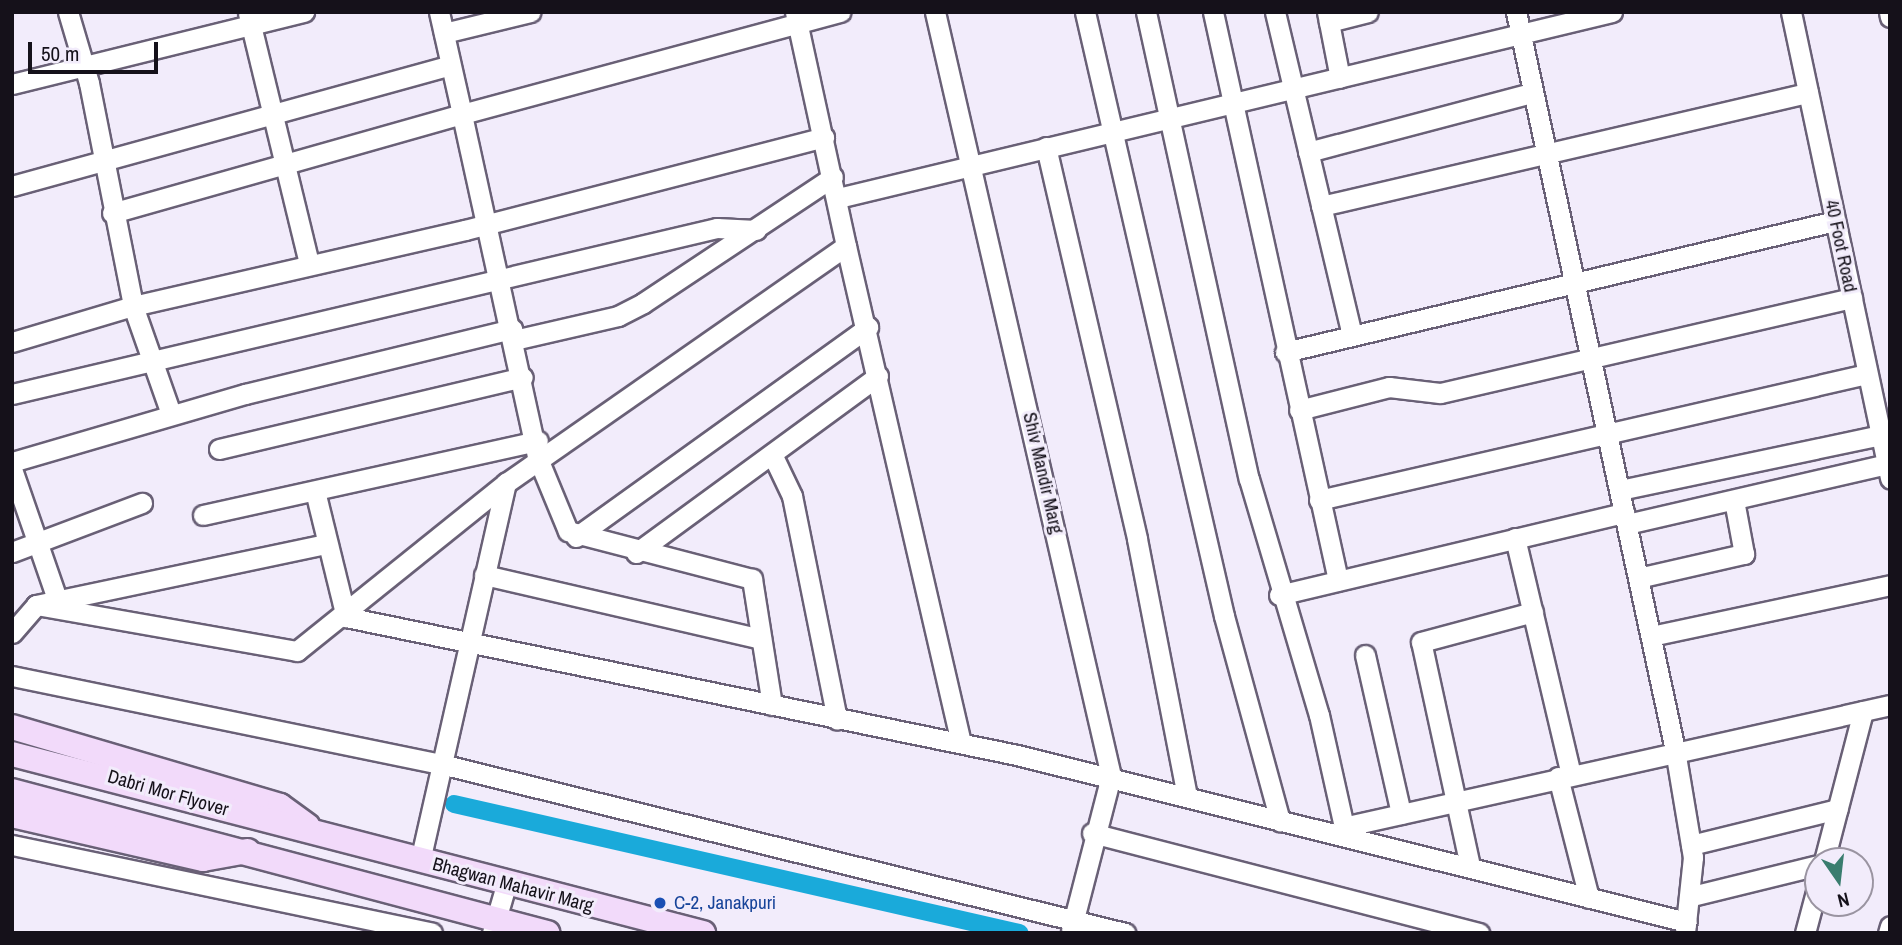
<!DOCTYPE html>
<style>
body{margin:0}
#map{position:relative;width:1902px;height:945px;overflow:hidden;background:#f2ecfb;font-family:"Archivo Narrow",sans-serif}
div>[style]{position:absolute}
.canal>*{height:18px;margin:-9px;padding:0 9px;transform-origin:9px;border-radius:9px;background:#1aaada}
.roads{filter:drop-shadow(2px 0 #696076) drop-shadow(-2px 0 #696076) drop-shadow(0 2px #696076) drop-shadow(0 -2px #696076)}
.minor>*{height:19px;margin:-9.5px;padding:0 9.5px;transform-origin:9.5px;border-radius:9.5px;background:#fff}
.major>*{height:24px;margin:-12px;padding:0 12px;transform-origin:12px;border-radius:12px;background:#f2dafa}
.dots>*{width:19px;height:19px;translate:-50% -50%;box-sizing:border-box;border:4px solid #f2ecfb;border-radius:50%}
span{translate:-50% -50%;white-space:nowrap;text-align:center;line-height:1.15;-webkit-text-stroke:6px #f2ecfb;paint-order:stroke}
.street-label{font-size:19px;color:#15111a}
.transit-label{font-size:19px;color:#164399}
.left{translate:0 -50%;text-align:left}
.frame{position:absolute;inset:0;border:14px solid #15111a;pointer-events:none}
.north{position:absolute;left:1804px;top:847px;width:70px;height:70px;box-sizing:border-box;background:#f2ecfb;border:2px solid #9a94a1;border-radius:50%;rotate:166deg;font-size:19px;font-weight:700;line-height:28px;text-align:center;color:#15111a}
.north::after{content:'';display:block;margin:auto;width:24px;height:32px;background:#3a7d6f;clip-path:polygon(50% 0,100% 100%,50% 72%,0 100%)}
.scale{position:absolute;left:28px;top:42px;width:130px;height:32px;box-sizing:border-box;border:4px solid #15111a;border-top:0;padding-left:9px;font-size:21px;line-height:24px;white-space:nowrap;color:#15111a;-webkit-text-stroke:5px #f2ecfb;paint-order:stroke}
</style>
<div id="map">
<div class="canal">
<div style="left:454px;top:804px;width:580px;rotate:12.86deg"></div>
</div>
<div class="roads">
<div class="minor">
<div style="left:68px;top:12px;width:74px;rotate:73.5deg"></div>
<div style="left:89px;top:83px;width:227px;rotate:78.8deg"></div>
<div style="left:133px;top:306px;width:114px;rotate:70.6deg"></div>
<div style="left:935px;top:12px;width:784px;rotate:77.03deg"></div>
<div style="left:1111px;top:776px;width:160px;rotate:104.5deg"></div>
<div style="left:1085px;top:12px;width:620px;rotate:77.04deg"></div>
<div style="left:1224px;top:616px;width:213px;rotate:74.7deg"></div>
<div style="left:1146px;top:12px;width:478px;rotate:77.6deg"></div>
<div style="left:1249px;top:479px;width:246px;rotate:73.5deg"></div>
<div style="left:1319px;top:715px;width:124px;rotate:77.4deg"></div>
<div style="left:1213px;top:12px;width:582px;rotate:77.59deg"></div>
<div style="left:1275px;top:12px;width:331px;rotate:76.6deg"></div>
<div style="left:1327px;top:12px;width:67px;rotate:78.9deg"></div>
<div style="left:1516px;top:12px;width:755px;rotate:77.84deg"></div>
<div style="left:1675px;top:750px;width:109px;rotate:80.5deg"></div>
<div style="left:1693px;top:857px;width:76px;rotate:96deg"></div>
<div style="left:1791px;top:12px;width:477px;rotate:78deg"></div>
<div style="left:1889px;top:12px;width:5px;rotate:79deg"></div>
<div style="left:248px;top:13px;width:258px;rotate:76.3deg"></div>
<div style="left:1329px;top:22px;width:40px;rotate:-14.4deg"></div>
<div style="left:444px;top:33px;width:89px;rotate:-13.7deg"></div>
<div style="left:12px;top:84px;width:301px;rotate:-13.9deg"></div>
<div style="left:1046px;top:147px;width:402px;rotate:76.9deg"></div>
<div style="left:1137px;top:539px;width:263px;rotate:79deg"></div>
<div style="left:1308px;top:152px;width:232px;rotate:-14.8deg"></div>
<div style="left:12px;top:186px;width:454px;rotate:-15.4deg"></div>
<div style="left:838px;top:198px;width:796px;rotate:-13.51deg"></div>
<div style="left:1321px;top:206px;width:500px;rotate:-13.1deg"></div>
<div style="left:112px;top:213px;width:364px;rotate:-15.8deg"></div>
<div style="left:462px;top:114px;width:105px;rotate:-102.7deg"></div>
<div style="left:846px;top:246px;width:510px;rotate:76.97deg"></div>
<div style="left:514px;top:340px;width:107px;rotate:-13deg"></div>
<div style="left:618px;top:316px;width:28px;rotate:-27deg"></div>
<div style="left:643px;top:303px;width:228px;rotate:-33.6deg"></div>
<div style="left:12px;top:342px;width:126px;rotate:-16.6deg"></div>
<div style="left:133px;top:306px;width:341px;rotate:-12.9deg"></div>
<div style="left:465px;top:230px;width:371px;rotate:-14.5deg"></div>
<div style="left:1285px;top:352px;width:565px;rotate:-13.4deg"></div>
<div style="left:12px;top:394px;width:724px;rotate:-13.25deg"></div>
<div style="left:717px;top:228px;width:39px;rotate:3deg"></div>
<div style="left:1299px;top:410px;width:93px;rotate:-14.3deg"></div>
<div style="left:1389px;top:387px;width:51px;rotate:6.7deg"></div>
<div style="left:1440px;top:393px;width:423px;rotate:-13deg"></div>
<div style="left:219px;top:449px;width:312px;rotate:-13.3deg"></div>
<div style="left:772px;top:454px;width:47px;rotate:64.5deg"></div>
<div style="left:792px;top:496px;width:228px;rotate:78.6deg"></div>
<div style="left:12px;top:462px;width:243px;rotate:-16.3deg"></div>
<div style="left:245px;top:394px;width:275px;rotate:-13.7deg"></div>
<div style="left:12px;top:469px;width:134px;rotate:70.9deg"></div>
<div style="left:1620px;top:490px;width:266px;rotate:-11.9deg"></div>
<div style="left:315px;top:491px;width:130px;rotate:76.2deg"></div>
<div style="left:346px;top:617px;width:685px;rotate:11.62deg"></div>
<div style="left:1017px;top:755px;width:690px;rotate:14deg"></div>
<div style="left:1319px;top:500px;width:562px;rotate:-12.95deg"></div>
<div style="left:203px;top:515px;width:343px;rotate:-12.5deg"></div>
<div style="left:1627px;top:524px;width:267px;rotate:-13deg"></div>
<div style="left:576px;top:537px;width:360px;rotate:-35.7deg"></div>
<div style="left:1515px;top:538px;width:243px;rotate:76.7deg"></div>
<div style="left:12px;top:552px;width:139px;rotate:-20.7deg"></div>
<div style="left:636px;top:553px;width:300px;rotate:-36.2deg"></div>
<div style="left:484px;top:575px;width:284px;rotate:13deg"></div>
<div style="left:1638px;top:578px;width:109px;rotate:-12.8deg"></div>
<div style="left:1744px;top:554px;width:55px;rotate:-100.5deg"></div>
<div style="left:1279px;top:595px;width:355px;rotate:-13.4deg"></div>
<div style="left:36px;top:605px;width:296px;rotate:-11.9deg"></div>
<div style="left:12px;top:633px;width:37px;rotate:-49deg"></div>
<div style="left:36px;top:605px;width:265px;rotate:10deg"></div>
<div style="left:297px;top:651px;width:268px;rotate:-38.8deg"></div>
<div style="left:1651px;top:636px;width:244px;rotate:-12deg"></div>
<div style="left:1365px;top:655px;width:163px;rotate:77.2deg"></div>
<div style="left:12px;top:676px;width:438px;rotate:11.6deg"></div>
<div style="left:441px;top:764px;width:705px;rotate:13.88deg"></div>
<div style="left:772px;top:705px;width:128px;rotate:-99deg"></div>
<div style="left:752px;top:579px;width:190px;rotate:-165.4deg"></div>
<div style="left:568px;top:531px;width:81px;rotate:-112.5deg"></div>
<div style="left:537px;top:456px;width:350px;rotate:-102.4deg"></div>
<div style="left:462px;top:114px;width:392px;rotate:-15.1deg"></div>
<div style="left:1558px;top:777px;width:125px;rotate:75.6deg"></div>
<div style="left:1343px;top:827px;width:560px;rotate:-12.57deg"></div>
<div style="left:1092px;top:833px;width:400px;rotate:14.5deg"></div>
<div style="left:12px;top:845px;width:429px;rotate:11.8deg"></div>
<div style="left:1691px;top:845px;width:151px;rotate:-13.8deg"></div>
<div style="left:420px;top:861px;width:388px;rotate:-77.2deg"></div>
<div style="left:506px;top:483px;width:414px;rotate:-34.9deg"></div>
<div style="left:846px;top:246px;width:239px;rotate:-102.3deg"></div>
<div style="left:1824px;top:861px;width:155px;rotate:-75.4deg"></div>
<div style="left:1470px;top:866px;width:229px;rotate:-102.3deg"></div>
<div style="left:1421px;top:642px;width:116px;rotate:-15deg"></div>
<div style="left:1692px;top:896px;width:130px;rotate:-13.8deg"></div>
<div style="left:492px;top:933px;width:50px;rotate:-73.7deg"></div>
<div style="left:1805px;top:933px;width:51px;rotate:-75.1deg"></div>
<div style="left:1888px;top:933px;width:7px;rotate:-74deg"></div>
</div>
<div class="major">
<div style="left:12px;top:727px;width:279px;rotate:16.4deg"></div>
<div style="left:280px;top:806px;width:34px;rotate:36deg"></div>
<div style="left:12px;top:754px;width:714px;rotate:14.52deg"></div>
<div style="left:12px;top:791px;width:554px;rotate:14.86deg"></div>
<div style="left:12px;top:815px;width:196px;rotate:13deg"></div>
<div style="left:203px;top:859px;width:45px;rotate:-10.3deg"></div>
</div>
</div>
<div class="dots">
<div style="left:660px;top:903px;background:#1a4fb4"></div>
</div>
<div class="street-label">
<span style="left:1841px;top:246px;rotate:78deg">40 Foot Road</span>
<span style="left:1043px;top:473px;rotate:77deg">Shiv Mandir Marg</span>
<span style="left:168px;top:793px;rotate:16deg">Dabri Mor Flyover</span>
<span style="left:513px;top:885px;rotate:15deg">Bhagwan Mahavir Marg</span>
</div>
<div class="transit-label">
<span class="left" style="left:674px;top:903px">C-2, Janakpuri</span>
</div>
<div class="frame"></div>
<div class="north">N</div>
<div class="scale">50 m</div>
</div>
